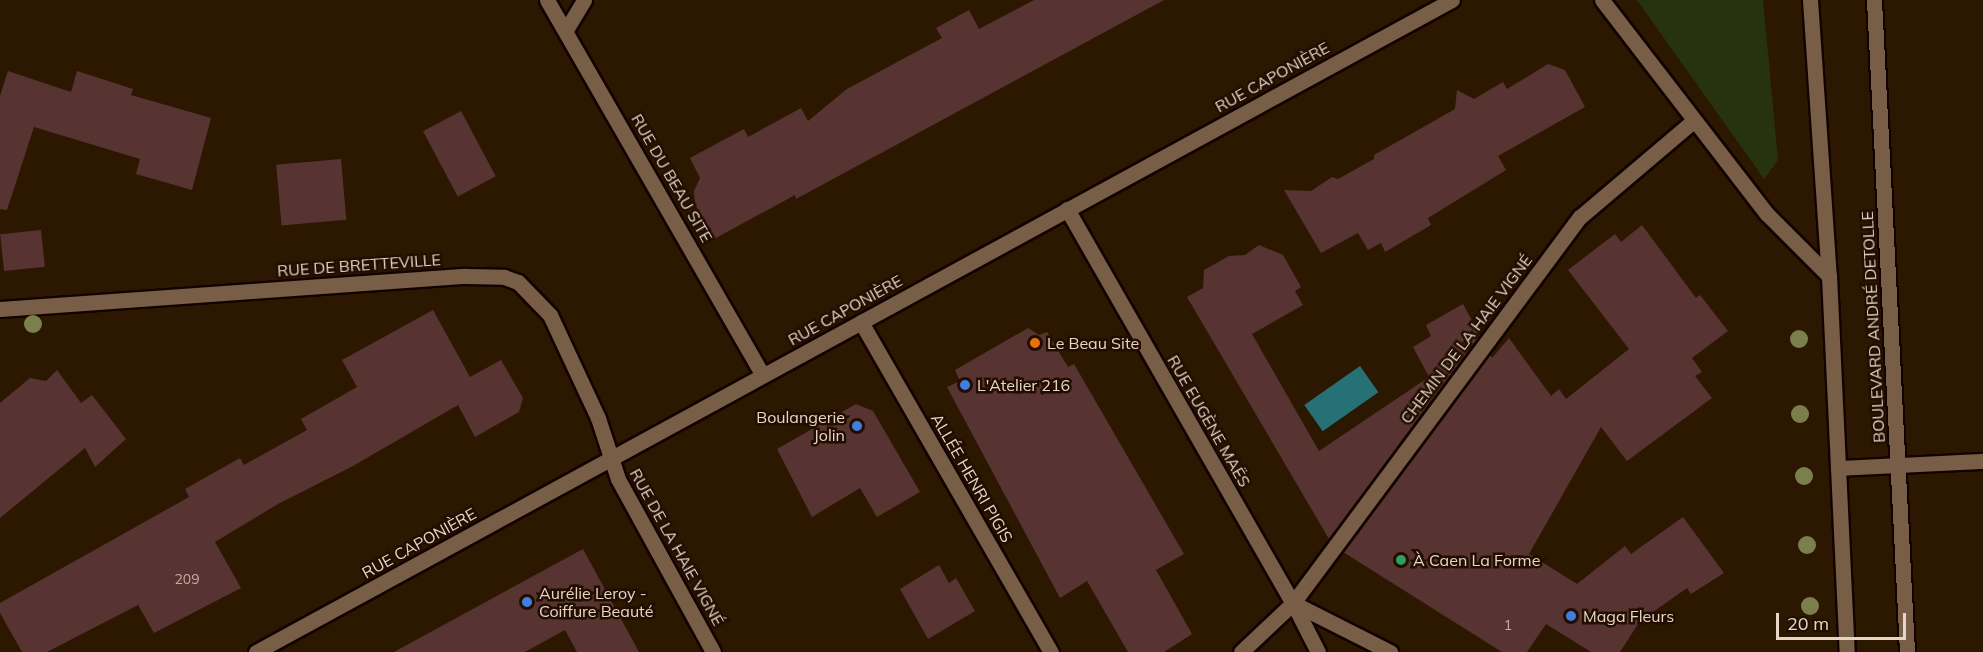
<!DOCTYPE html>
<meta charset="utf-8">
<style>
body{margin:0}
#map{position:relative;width:1983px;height:652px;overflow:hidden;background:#2c1701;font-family:Mulish,sans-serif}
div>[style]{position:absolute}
.green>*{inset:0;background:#27330f}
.water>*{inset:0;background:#267176;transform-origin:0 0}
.building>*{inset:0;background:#573432;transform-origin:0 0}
.roads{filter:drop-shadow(2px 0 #130300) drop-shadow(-2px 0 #130300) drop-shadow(0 2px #130300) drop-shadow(0 -2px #130300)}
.service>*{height:15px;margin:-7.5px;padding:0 7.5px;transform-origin:7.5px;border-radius:7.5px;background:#785e46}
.minor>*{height:15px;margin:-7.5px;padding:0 7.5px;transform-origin:7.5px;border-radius:7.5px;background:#785e46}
.tertiary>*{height:15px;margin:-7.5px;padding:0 7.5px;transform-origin:7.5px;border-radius:7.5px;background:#785e46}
.secondary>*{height:15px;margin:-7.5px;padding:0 7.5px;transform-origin:7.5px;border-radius:7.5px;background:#785e46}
.trees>*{width:18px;height:18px;margin:-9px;border-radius:50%;background:#7a7f4c}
.dots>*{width:16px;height:16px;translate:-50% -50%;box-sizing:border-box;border:3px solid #220d00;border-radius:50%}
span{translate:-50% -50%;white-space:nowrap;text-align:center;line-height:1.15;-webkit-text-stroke:5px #220d00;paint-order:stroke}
.number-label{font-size:14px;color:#c2aea2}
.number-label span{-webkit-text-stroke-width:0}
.street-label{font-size:16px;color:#e5d6c8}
.poi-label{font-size:16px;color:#e5d6c8}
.left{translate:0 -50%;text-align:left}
.right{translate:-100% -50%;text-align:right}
.scale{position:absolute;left:1776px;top:613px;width:130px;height:27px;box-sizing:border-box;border:3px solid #e5d6c8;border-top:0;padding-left:8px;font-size:18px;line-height:21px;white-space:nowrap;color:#e5d6c8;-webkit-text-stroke:4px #220d00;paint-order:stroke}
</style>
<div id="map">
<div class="green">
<div style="clip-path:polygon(1637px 0,1763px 0,1778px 160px,1764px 179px)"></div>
</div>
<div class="water">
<div style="left:1360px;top:366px;width:32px;height:68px;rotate:55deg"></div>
</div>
<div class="building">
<div style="clip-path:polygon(1034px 0,1164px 0,796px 199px,795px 195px,714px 239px,695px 204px,694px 191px,700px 178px,690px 158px,744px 129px,748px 137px,801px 108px,808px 121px,847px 89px,942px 38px,936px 28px,969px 10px,979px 29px)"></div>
<div style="clip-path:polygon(1548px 64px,1565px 70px,1585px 107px,1498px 156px,1506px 170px,1428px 218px,1431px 225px,1385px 252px,1381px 243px,1368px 250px,1358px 233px,1321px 253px,1284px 190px,1311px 191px,1332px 177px,1338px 179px,1374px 159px,1374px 155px,1455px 109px,1457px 90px,1474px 99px,1503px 82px,1507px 89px)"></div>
<div style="clip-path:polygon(8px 71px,71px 92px,77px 71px,133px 89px,131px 95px,211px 118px,192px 190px,136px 174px,140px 159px,34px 127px,7px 210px,0 209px,0 96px)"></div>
<div style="left:461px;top:111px;width:74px;height:43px;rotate:62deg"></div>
<div style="left:341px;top:159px;width:61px;height:65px;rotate:85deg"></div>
<div style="clip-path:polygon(1642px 225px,1696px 298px,1700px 295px,1728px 331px,1692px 358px,1702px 372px,1695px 376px,1712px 398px,1627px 461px,1601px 427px,1529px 554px,1577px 584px,1625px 546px,1631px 554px,1683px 517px,1724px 573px,1691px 594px,1687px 588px,1640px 621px,1620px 652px,1591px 652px,1546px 624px,1527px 652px,1502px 652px,1343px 552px,1490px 354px,1492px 358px,1509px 338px,1551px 396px,1559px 389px,1566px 399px,1629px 349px,1568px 270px,1615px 234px,1621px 242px)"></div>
<div style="left:41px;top:230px;width:37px;height:41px;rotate:84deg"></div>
<div style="clip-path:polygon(1259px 245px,1283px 255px,1301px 287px,1295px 291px,1303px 305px,1252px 334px,1319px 451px,1429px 377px,1413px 347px,1431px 336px,1426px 325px,1463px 304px,1480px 335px,1329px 539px,1187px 297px,1203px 288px,1204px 270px,1229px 256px,1245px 255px)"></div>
<div style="clip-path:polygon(433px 310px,470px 377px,501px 360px,523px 398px,519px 412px,475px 437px,458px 405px,353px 466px,278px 504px,215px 542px,241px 588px,154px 633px,138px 605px,47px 652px,22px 652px,0 613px,0 603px,189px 497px,185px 489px,240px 458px,244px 465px,307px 430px,301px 419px,357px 387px,342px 360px)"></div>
<div style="clip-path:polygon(1028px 328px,1039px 335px,1047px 332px,1068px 367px,1074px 364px,1184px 554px,1156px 570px,1192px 634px,1164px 652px,1128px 652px,1087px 581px,1060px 598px,947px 387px,960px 381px,955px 370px)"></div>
<div style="clip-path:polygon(57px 370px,81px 403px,92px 395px,126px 439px,95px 467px,85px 448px,0 518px,0 403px,30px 378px,46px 381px)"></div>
<div style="clip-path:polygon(856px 404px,873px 411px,920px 492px,877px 517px,860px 488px,812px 517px,777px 449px)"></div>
<div style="clip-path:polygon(583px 549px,639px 652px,577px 652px,565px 630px,525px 652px,394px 652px)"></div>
<div style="clip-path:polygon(939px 565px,949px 583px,956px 578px,975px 611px,928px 639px,900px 589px)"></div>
</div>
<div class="roads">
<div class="service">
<div style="left:1293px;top:603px;width:481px;rotate:-53.4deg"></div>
<div style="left:1580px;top:217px;width:148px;rotate:-40.3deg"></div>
</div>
<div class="minor">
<div style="left:547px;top:0;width:433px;rotate:60.1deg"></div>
<div style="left:1602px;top:0;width:270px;rotate:52.4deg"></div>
<div style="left:1767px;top:214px;width:88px;rotate:45deg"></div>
<div style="left:566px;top:30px;width:35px;rotate:-59deg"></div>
<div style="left:861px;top:322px;width:381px;rotate:60.1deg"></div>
<div style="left:1838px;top:468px;width:145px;rotate:-2.8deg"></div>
<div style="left:1241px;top:652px;width:71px;rotate:-43.3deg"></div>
<div style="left:1293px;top:603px;width:109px;rotate:26.8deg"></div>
</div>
<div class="tertiary">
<div style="left:1067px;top:209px;width:454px;rotate:60.2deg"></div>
<div style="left:1293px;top:603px;width:55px;rotate:63deg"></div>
<div style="left:0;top:309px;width:466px;rotate:-4.1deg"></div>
<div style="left:465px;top:276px;width:39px;rotate:1deg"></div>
<div style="left:504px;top:277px;width:15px;rotate:20deg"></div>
<div style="left:518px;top:282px;width:46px;rotate:45.9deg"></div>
<div style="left:550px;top:315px;width:114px;rotate:65deg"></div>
<div style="left:598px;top:418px;width:64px;rotate:71.8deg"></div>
<div style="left:618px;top:479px;width:197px;rotate:61.2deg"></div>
</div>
<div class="secondary">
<div style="left:1810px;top:0;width:277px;rotate:86.1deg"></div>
<div style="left:1829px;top:276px;width:376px;rotate:87.3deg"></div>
<div style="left:1874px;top:0;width:653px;rotate:87.1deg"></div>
<div style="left:256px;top:652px;width:1362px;rotate:-28.6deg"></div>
</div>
</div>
<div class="trees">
<div style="left:33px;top:324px"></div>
<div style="left:1799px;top:339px"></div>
<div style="left:1800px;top:414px"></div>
<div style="left:1804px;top:476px"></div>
<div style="left:1807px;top:545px"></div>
<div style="left:1810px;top:606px"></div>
</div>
<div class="dots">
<div style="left:1035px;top:343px;background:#e8710a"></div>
<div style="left:965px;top:385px;background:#3f7fe0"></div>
<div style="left:857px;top:426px;background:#3f7fe0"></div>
<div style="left:1401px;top:560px;background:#2e9e5b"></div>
<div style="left:527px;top:602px;background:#3f7fe0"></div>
<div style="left:1571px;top:616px;background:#3f7fe0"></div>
</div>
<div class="number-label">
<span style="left:187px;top:579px">209</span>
<span style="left:1508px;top:625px">1</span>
</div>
<div class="street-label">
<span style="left:1272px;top:77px;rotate:-29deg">RUE CAPONIÈRE</span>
<span style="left:672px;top:178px;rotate:60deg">RUE DU BEAU SITE</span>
<span style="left:359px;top:265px;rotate:-4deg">RUE DE BRETTEVILLE</span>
<span style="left:845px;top:310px;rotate:-29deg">RUE CAPONIÈRE</span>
<span style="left:1873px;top:327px;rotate:-93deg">BOULEVARD ANDRÉ DETOLLE</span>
<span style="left:1466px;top:339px;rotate:-53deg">CHEMIN DE LA HAIE VIGNÉ</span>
<span style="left:1209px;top:421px;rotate:60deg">RUE EUGÈNE MAËS</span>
<span style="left:972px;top:478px;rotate:60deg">ALLÉE HENRI PIGIS</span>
<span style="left:419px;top:543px;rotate:-29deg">RUE CAPONIÈRE</span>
<span style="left:677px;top:547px;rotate:61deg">RUE DE LA HAIE VIGNÉ</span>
</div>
<div class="poi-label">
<span class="left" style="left:1047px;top:343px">Le Beau Site</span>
<span class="left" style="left:977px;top:385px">L'Atelier 216</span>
<span class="right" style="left:845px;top:426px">Boulangerie<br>Jolin</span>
<span class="left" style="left:1413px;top:560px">À Caen La Forme</span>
<span class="left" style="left:539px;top:602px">Aurélie Leroy -<br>Coiffure Beauté</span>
<span class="left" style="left:1583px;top:616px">Maga Fleurs</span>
</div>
<div class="scale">20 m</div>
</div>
